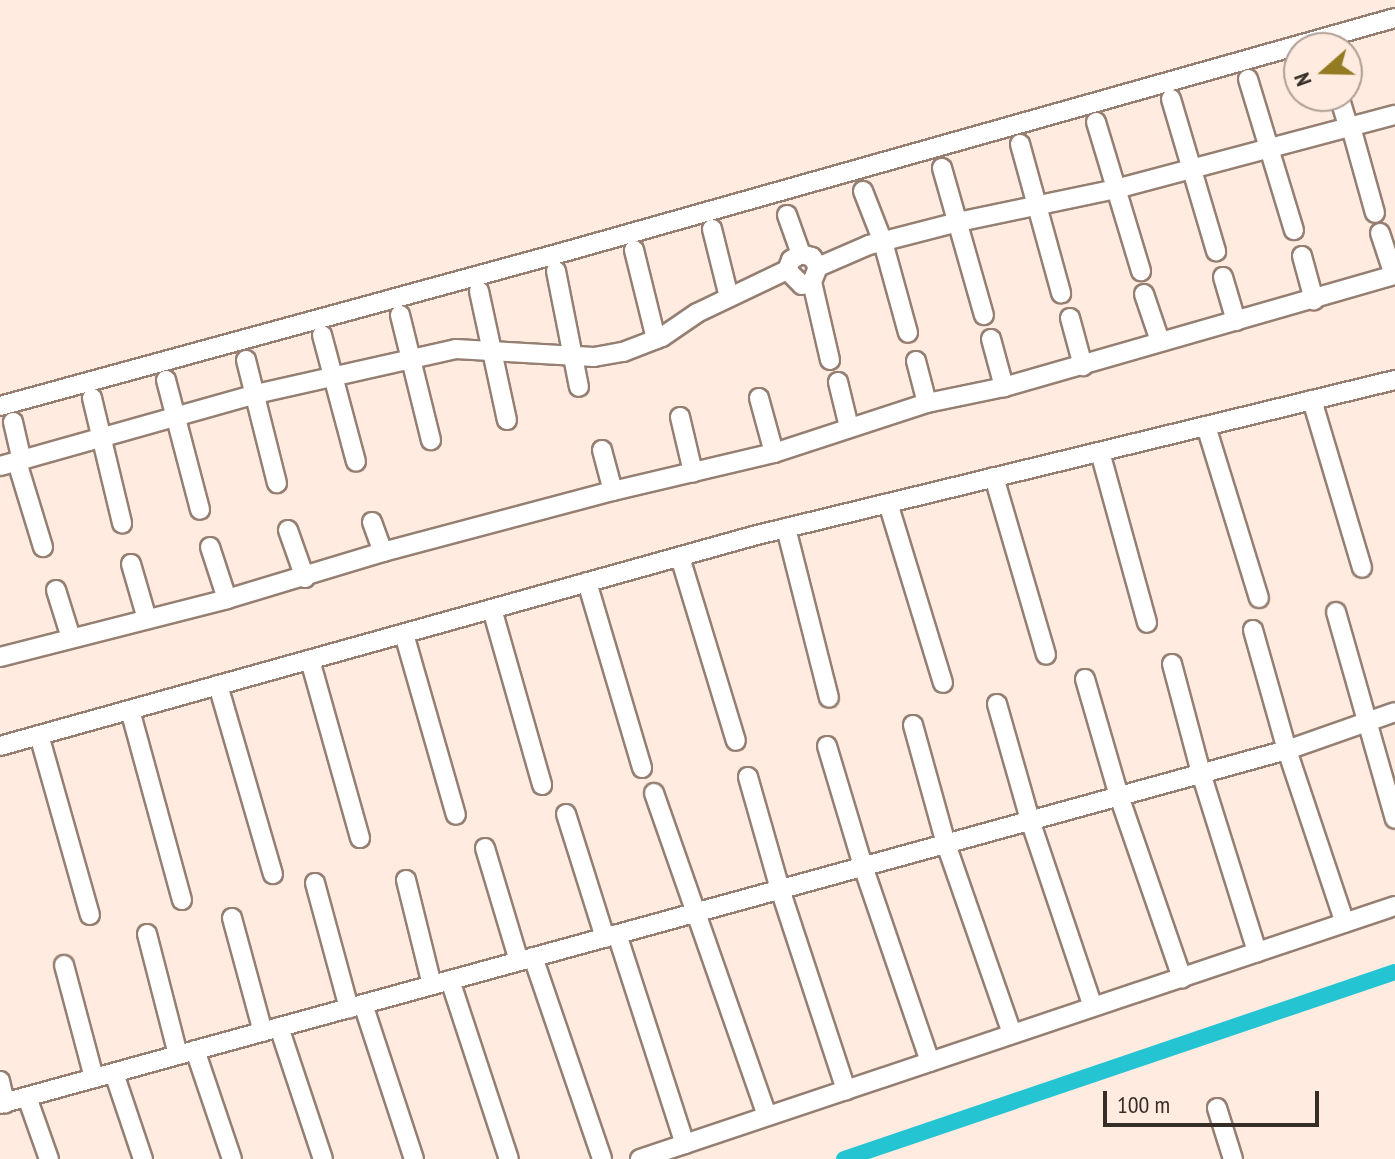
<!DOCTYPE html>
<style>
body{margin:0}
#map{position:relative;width:1395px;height:1159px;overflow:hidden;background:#ffebe0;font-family:"PT Sans Narrow",sans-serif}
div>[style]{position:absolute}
.canal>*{height:16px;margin:-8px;padding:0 8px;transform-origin:8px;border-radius:8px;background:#25c4d3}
.roads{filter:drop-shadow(2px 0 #957f72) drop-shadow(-2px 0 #957f72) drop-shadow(0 2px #957f72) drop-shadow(0 -2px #957f72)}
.minor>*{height:18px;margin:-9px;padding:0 9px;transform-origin:9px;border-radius:9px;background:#fff}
span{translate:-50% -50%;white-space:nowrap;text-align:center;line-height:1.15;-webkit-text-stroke:8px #ffebe0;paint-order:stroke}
.north{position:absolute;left:1283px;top:32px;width:80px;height:80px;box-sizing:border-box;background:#ffebe0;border:2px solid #af9f96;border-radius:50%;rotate:250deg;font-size:22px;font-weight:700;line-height:32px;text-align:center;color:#362d27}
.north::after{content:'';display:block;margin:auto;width:28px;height:36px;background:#937b22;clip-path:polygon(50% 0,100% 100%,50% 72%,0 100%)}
.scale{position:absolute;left:1103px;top:1091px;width:216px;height:36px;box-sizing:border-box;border:4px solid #362d27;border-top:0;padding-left:10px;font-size:24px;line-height:28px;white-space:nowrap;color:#362d27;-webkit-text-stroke:6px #ffebe0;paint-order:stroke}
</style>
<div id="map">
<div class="canal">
<div style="left:844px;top:1159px;width:582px;rotate:-18.75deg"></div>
</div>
<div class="roads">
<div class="minor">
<div style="left:1248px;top:79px;width:158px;rotate:73.1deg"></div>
<div style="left:1339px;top:96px;width:34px;rotate:73deg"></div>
<div style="left:1171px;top:99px;width:159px;rotate:73.5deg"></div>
<div style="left:1096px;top:122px;width:156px;rotate:73.2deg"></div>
<div style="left:1351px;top:127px;width:89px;rotate:74.4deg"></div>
<div style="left:1020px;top:144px;width:155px;rotate:74.6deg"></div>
<div style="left:942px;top:168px;width:153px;rotate:74.1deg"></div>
<div style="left:863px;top:191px;width:55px;rotate:68.6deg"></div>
<div style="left:883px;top:242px;width:94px;rotate:74.6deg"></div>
<div style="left:787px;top:215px;width:41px;rotate:70.3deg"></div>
<div style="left:712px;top:229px;width:70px;rotate:76deg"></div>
<div style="left:1380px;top:233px;width:44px;rotate:71.6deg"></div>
<div style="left:634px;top:250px;width:92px;rotate:76.1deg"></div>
<div style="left:1302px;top:256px;width:46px;rotate:74.7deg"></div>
<div style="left:787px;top:270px;width:21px;rotate:45deg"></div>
<div style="left:802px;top:285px;width:10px;rotate:-17deg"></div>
<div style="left:812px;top:282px;width:16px;rotate:-68deg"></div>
<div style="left:818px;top:267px;width:56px;rotate:-23.3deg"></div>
<div style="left:869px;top:245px;width:92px;rotate:-14.5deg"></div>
<div style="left:958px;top:222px;width:161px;rotate:-11.8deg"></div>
<div style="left:1116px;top:189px;width:289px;rotate:-14.9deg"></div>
<div style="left:556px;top:271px;width:118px;rotate:78.8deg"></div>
<div style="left:1223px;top:277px;width:46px;rotate:73.5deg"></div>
<div style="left:812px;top:282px;width:80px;rotate:77deg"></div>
<div style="left:479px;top:291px;width:132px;rotate:77.8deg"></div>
<div style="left:1144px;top:294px;width:50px;rotate:71.2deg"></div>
<div style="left:400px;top:315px;width:129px;rotate:76.1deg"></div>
<div style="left:1070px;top:318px;width:50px;rotate:74.8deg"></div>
<div style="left:322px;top:335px;width:131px;rotate:75deg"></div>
<div style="left:991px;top:339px;width:50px;rotate:74.8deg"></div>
<div style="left:246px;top:360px;width:127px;rotate:75.9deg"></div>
<div style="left:916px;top:361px;width:43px;rotate:75.3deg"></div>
<div style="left:166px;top:380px;width:134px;rotate:75.3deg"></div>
<div style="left:838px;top:382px;width:46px;rotate:76.3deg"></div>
<div style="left:92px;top:398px;width:129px;rotate:76.5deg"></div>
<div style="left:759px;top:398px;width:57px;rotate:74.7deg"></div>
<div style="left:1312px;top:400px;width:175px;rotate:73.4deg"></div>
<div style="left:0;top:406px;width:585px;rotate:-15.27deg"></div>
<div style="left:564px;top:252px;width:863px;rotate:-15.73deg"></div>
<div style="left:680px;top:417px;width:57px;rotate:76.7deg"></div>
<div style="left:13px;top:422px;width:39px;rotate:77deg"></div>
<div style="left:1206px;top:426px;width:180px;rotate:72.9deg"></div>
<div style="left:602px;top:450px;width:42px;rotate:75deg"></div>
<div style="left:1100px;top:452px;width:177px;rotate:74.6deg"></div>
<div style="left:17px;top:462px;width:89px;rotate:73deg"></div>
<div style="left:0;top:466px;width:266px;rotate:-15.7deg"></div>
<div style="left:256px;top:394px;width:205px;rotate:-12.7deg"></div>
<div style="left:456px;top:349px;width:138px;rotate:3.3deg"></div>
<div style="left:594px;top:357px;width:29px;rotate:-10deg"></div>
<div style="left:623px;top:352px;width:42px;rotate:-21deg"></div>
<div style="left:662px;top:337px;width:42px;rotate:-34.4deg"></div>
<div style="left:697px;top:313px;width:100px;rotate:-25.5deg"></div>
<div style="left:787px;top:270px;width:11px;rotate:-68deg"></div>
<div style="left:791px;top:260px;width:12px;rotate:-31deg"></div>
<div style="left:801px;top:254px;width:11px;rotate:15deg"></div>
<div style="left:812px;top:257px;width:12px;rotate:59deg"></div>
<div style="left:994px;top:477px;width:185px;rotate:73.7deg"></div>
<div style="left:888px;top:503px;width:188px;rotate:73deg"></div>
<div style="left:372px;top:522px;width:32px;rotate:70deg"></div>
<div style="left:786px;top:528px;width:175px;rotate:75.8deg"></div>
<div style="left:288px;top:530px;width:51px;rotate:70.5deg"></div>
<div style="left:210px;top:547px;width:55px;rotate:71.9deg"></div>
<div style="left:680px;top:557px;width:192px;rotate:73.1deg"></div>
<div style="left:131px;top:564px;width:57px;rotate:73.8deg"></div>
<div style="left:587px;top:582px;width:194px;rotate:73.5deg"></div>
<div style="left:56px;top:590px;width:50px;rotate:72.6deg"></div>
<div style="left:492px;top:609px;width:183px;rotate:74.1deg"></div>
<div style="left:1336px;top:612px;width:215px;rotate:74.1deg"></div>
<div style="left:1253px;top:630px;width:125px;rotate:74.2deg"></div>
<div style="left:1287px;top:750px;width:182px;rotate:71.5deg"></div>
<div style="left:404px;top:634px;width:188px;rotate:74deg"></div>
<div style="left:0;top:657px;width:234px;rotate:-14.3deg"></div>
<div style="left:227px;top:599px;width:163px;rotate:-16.8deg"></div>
<div style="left:383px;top:552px;width:238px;rotate:-14.9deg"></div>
<div style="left:613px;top:491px;width:165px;rotate:-13.3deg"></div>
<div style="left:774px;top:453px;width:161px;rotate:-18.1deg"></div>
<div style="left:927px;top:403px;width:79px;rotate:-11.7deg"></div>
<div style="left:1004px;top:387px;width:407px;rotate:-16deg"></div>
<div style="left:310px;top:660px;width:185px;rotate:74.3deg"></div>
<div style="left:1172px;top:664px;width:113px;rotate:75.1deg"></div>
<div style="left:1201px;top:773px;width:188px;rotate:72.6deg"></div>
<div style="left:1085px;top:679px;width:122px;rotate:73.8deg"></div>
<div style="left:1119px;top:796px;width:193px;rotate:70.9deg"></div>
<div style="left:218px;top:685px;width:197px;rotate:73.8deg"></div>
<div style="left:997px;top:704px;width:121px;rotate:74.1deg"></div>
<div style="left:1030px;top:820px;width:197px;rotate:71.4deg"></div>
<div style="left:130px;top:710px;width:197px;rotate:74.7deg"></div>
<div style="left:913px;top:725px;width:123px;rotate:74.5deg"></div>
<div style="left:946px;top:844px;width:201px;rotate:70.8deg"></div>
<div style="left:39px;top:735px;width:187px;rotate:74.2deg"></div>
<div style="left:0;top:746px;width:782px;rotate:-15.58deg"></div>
<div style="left:753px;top:536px;width:661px;rotate:-13.66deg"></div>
<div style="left:827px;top:746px;width:125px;rotate:73.3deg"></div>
<div style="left:863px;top:866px;width:207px;rotate:71.1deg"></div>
<div style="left:748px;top:777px;width:116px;rotate:74.1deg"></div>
<div style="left:780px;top:889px;width:212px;rotate:71.8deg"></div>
<div style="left:654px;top:793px;width:342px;rotate:70.7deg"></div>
<div style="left:566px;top:814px;width:130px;rotate:72.5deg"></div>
<div style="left:485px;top:848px;width:118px;rotate:73.3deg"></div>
<div style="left:406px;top:880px;width:108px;rotate:76.1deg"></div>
<div style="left:315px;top:883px;width:130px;rotate:74.8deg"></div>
<div style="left:232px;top:918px;width:118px;rotate:74.8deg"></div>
<div style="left:147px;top:934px;width:125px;rotate:75.6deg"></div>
<div style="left:617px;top:934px;width:221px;rotate:72.1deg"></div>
<div style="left:533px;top:957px;width:213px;rotate:71.1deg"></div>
<div style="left:64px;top:965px;width:117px;rotate:75.1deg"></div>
<div style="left:450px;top:980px;width:188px;rotate:71.8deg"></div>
<div style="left:363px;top:1004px;width:163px;rotate:71.8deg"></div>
<div style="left:279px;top:1027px;width:139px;rotate:71.6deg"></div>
<div style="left:195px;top:1050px;width:115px;rotate:71.3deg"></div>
<div style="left:114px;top:1073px;width:91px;rotate:71.4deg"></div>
<div style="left:0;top:1081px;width:23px;rotate:77deg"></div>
<div style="left:27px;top:1097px;width:66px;rotate:70.5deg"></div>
<div style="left:0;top:1104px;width:1335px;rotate:-15.38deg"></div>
<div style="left:1287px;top:750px;width:114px;rotate:-19.4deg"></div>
<div style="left:1217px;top:1108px;width:53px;rotate:72.6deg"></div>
<div style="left:640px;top:1159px;width:796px;rotate:-18.53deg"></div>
</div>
</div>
<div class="north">N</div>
<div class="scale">100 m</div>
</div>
